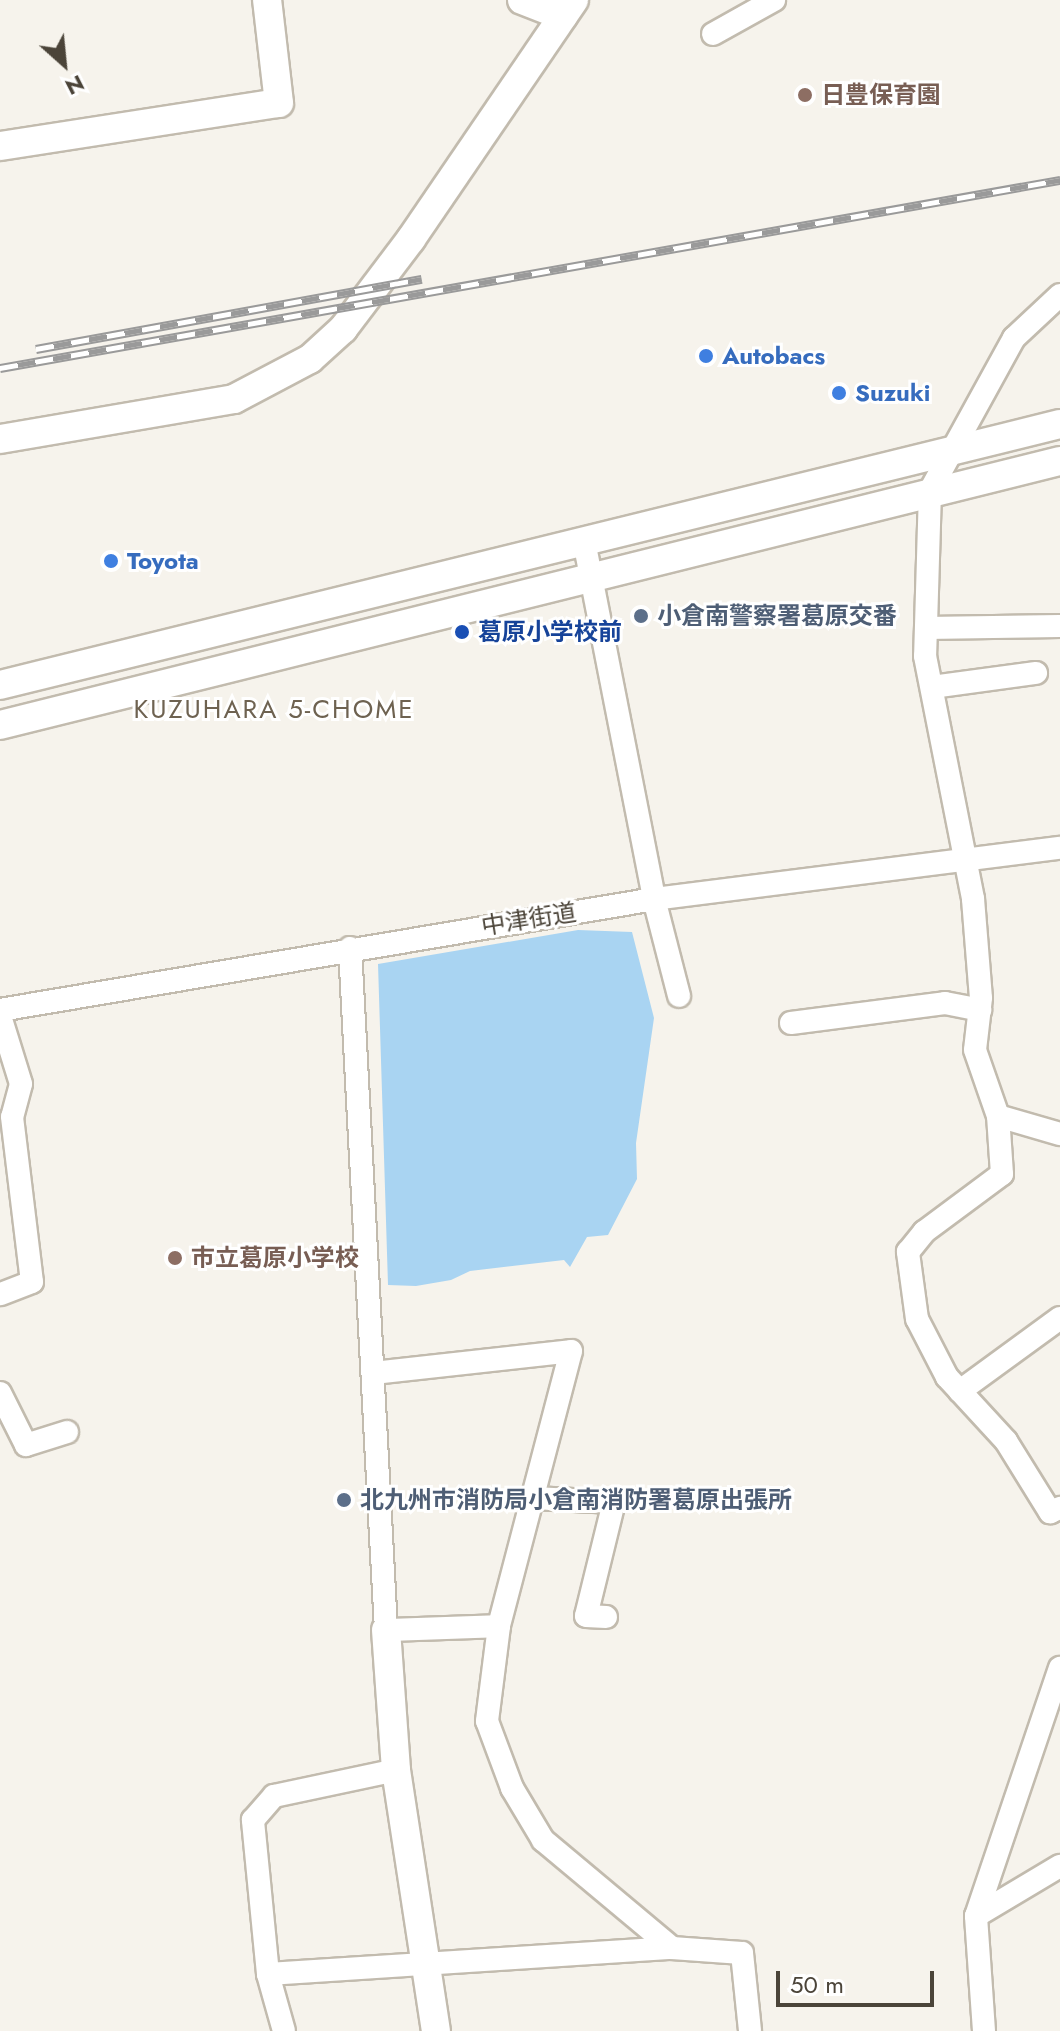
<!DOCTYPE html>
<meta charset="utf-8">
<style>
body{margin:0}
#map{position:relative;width:1060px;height:2031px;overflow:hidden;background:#f6f3ec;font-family:Jost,"Noto Sans JP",sans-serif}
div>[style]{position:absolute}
.water>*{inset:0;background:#a9d4f2}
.roads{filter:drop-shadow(2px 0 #c2bbae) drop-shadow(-2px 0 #c2bbae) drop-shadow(0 2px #c2bbae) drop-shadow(0 -2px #c2bbae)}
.minor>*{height:22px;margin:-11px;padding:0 11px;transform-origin:11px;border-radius:11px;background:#fff}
.tertiary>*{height:28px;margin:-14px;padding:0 14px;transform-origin:14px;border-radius:14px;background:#fff}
.rail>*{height:9px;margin-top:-4.5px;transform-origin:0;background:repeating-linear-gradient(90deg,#fff 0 18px,#9a9a9a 0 36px);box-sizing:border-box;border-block:2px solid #9a9a9a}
.dots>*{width:22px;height:22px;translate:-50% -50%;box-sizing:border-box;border:4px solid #fff;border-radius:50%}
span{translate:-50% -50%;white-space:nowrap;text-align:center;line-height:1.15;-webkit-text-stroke:6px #fff;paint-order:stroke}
.education-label{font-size:24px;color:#785e54;font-weight:700}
.left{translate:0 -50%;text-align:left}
.shop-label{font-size:24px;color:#366cbe;font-weight:700}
.service-label{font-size:24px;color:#4e5e75;font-weight:700}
.transit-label{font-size:24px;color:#164399;font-weight:700}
.street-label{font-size:24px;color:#4b4439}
.neighbourhood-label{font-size:26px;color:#6e6250;letter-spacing:2px}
.north{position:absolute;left:24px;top:24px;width:80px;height:80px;-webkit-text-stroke:6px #fff;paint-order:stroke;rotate:153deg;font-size:22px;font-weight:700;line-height:32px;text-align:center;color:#4b4439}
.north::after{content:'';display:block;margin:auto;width:28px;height:36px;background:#4b4439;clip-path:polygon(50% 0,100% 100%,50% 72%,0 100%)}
.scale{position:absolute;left:776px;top:1971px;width:158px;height:36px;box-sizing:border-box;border:4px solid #4b4439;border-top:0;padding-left:10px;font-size:24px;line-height:28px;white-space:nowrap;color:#4b4439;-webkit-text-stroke:6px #fff;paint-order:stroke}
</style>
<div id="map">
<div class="water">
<div style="clip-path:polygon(578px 930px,632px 932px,654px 1018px,636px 1143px,637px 1179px,608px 1235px,587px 1237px,570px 1267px,564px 1260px,470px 1271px,451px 1280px,416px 1286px,388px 1285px,378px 964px)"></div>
</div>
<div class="roads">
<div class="minor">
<div style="left:713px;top:34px;width:70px;rotate:-29.1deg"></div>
<div style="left:1060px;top:295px;width:63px;rotate:136.9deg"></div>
<div style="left:1014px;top:338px;width:175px;rotate:118.8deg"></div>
<div style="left:930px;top:491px;width:165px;rotate:91.7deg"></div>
<div style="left:925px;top:656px;width:248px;rotate:78.8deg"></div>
<div style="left:973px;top:899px;width:99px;rotate:85.4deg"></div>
<div style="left:981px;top:998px;width:52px;rotate:96.6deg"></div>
<div style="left:975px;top:1050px;width:70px;rotate:70.8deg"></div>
<div style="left:998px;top:1116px;width:65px;rotate:16.2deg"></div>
<div style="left:584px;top:541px;width:365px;rotate:78.9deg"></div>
<div style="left:654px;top:899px;width:100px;rotate:75.5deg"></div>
<div style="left:926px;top:628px;width:134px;rotate:-0.9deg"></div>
<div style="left:932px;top:687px;width:105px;rotate:-7.7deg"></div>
<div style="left:350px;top:948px;width:683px;rotate:86.98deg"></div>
<div style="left:386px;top:1630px;width:113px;rotate:-2deg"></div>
<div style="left:0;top:1010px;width:663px;rotate:-9.63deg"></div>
<div style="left:654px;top:899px;width:409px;rotate:-7.2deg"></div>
<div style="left:0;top:1016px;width:71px;rotate:72.8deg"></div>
<div style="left:21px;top:1084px;width:34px;rotate:105deg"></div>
<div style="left:12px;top:1117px;width:166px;rotate:83.1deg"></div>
<div style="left:32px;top:1282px;width:34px;rotate:159deg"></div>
<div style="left:791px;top:1023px;width:155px;rotate:-7.4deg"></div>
<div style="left:945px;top:1003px;width:36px;rotate:11deg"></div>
<div style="left:1060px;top:1318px;width:124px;rotate:143.9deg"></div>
<div style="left:960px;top:1391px;width:68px;rotate:47.4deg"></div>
<div style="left:1006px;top:1441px;width:84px;rotate:58.2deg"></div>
<div style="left:1050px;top:1512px;width:11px;rotate:-22deg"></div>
<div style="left:373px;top:1373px;width:199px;rotate:-6.3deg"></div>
<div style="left:571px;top:1351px;width:284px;rotate:104.7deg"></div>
<div style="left:499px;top:1626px;width:96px;rotate:97.2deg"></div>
<div style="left:487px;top:1721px;width:72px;rotate:69.5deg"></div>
<div style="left:512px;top:1788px;width:61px;rotate:59.2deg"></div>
<div style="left:543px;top:1840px;width:168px;rotate:39.9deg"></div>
<div style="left:960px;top:1391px;width:19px;rotate:-133deg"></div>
<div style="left:947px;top:1377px;width:65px;rotate:-117.3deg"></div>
<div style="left:917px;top:1319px;width:68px;rotate:-97.7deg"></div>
<div style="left:908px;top:1252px;width:26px;rotate:-51deg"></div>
<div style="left:924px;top:1232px;width:97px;rotate:-36.6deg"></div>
<div style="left:1002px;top:1174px;width:58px;rotate:-93.9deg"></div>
<div style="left:0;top:1393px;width:58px;rotate:63.4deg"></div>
<div style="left:26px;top:1445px;width:43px;rotate:-17.6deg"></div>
<div style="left:533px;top:1498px;width:81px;rotate:2.8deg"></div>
<div style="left:614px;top:1502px;width:117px;rotate:103.8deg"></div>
<div style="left:586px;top:1616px;width:20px;rotate:3deg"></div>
<div style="left:976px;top:1916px;width:98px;rotate:-30.8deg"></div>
<div style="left:268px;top:1974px;width:405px;rotate:-3.7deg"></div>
<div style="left:672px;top:1948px;width:70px;rotate:4.1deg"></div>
<div style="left:742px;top:1953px;width:78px;rotate:84.1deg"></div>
<div style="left:284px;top:2031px;width:59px;rotate:-105.7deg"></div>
<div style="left:268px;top:1974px;width:155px;rotate:-95.6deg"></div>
<div style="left:253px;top:1820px;width:32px;rotate:-49deg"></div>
<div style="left:274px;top:1796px;width:125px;rotate:-12deg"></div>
<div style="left:984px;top:2031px;width:115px;rotate:-94deg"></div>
<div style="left:976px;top:1916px;width:262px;rotate:-71.3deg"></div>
</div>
<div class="tertiary">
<div style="left:522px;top:0;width:44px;rotate:21.3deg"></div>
<div style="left:0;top:146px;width:282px;rotate:-8.8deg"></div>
<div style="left:279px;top:103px;width:104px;rotate:-96.6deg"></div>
<div style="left:0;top:439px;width:237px;rotate:-9.7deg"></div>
<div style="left:234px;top:399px;width:86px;rotate:-27.8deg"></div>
<div style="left:310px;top:359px;width:45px;rotate:-42.3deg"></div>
<div style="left:343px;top:329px;width:113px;rotate:-52.9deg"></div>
<div style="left:411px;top:239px;width:289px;rotate:-55.7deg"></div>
<div style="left:0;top:685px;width:1092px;rotate:-13.83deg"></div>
<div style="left:0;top:725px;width:1092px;rotate:-13.99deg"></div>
<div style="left:386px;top:1630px;width:140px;rotate:85.9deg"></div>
<div style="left:396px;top:1770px;width:264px;rotate:81.3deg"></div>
</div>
</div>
<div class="rail">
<div style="left:36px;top:349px;width:392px;rotate:-10.3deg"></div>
<div style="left:0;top:368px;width:1077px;rotate:-10.06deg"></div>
</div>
<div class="dots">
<div style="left:805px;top:95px;background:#8d6e63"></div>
<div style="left:706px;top:356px;background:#3f7fe0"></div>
<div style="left:839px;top:393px;background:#3f7fe0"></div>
<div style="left:111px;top:561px;background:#3f7fe0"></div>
<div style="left:641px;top:616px;background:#5c6f8a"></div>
<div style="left:462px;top:632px;background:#1a4fb4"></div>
<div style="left:175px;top:1258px;background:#8d6e63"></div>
<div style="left:344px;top:1500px;background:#5c6f8a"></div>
</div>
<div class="education-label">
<span class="left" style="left:821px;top:95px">日豊保育園</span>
<span class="left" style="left:191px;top:1258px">市立葛原小学校</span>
</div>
<div class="shop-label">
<span class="left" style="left:722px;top:356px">Autobacs</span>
<span class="left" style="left:855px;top:393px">Suzuki</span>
<span class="left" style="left:127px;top:561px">Toyota</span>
</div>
<div class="service-label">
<span class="left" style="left:657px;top:616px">小倉南警察署葛原交番</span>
<span class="left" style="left:360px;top:1500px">北九州市消防局小倉南消防署葛原出張所</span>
</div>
<div class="transit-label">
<span class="left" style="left:478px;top:632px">葛原小学校前</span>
</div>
<div class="street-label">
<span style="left:529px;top:919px;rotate:-9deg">中津街道</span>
</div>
<div class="neighbourhood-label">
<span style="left:274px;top:710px">KUZUHARA 5-CHOME</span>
</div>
<div class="north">N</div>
<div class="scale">50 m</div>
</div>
